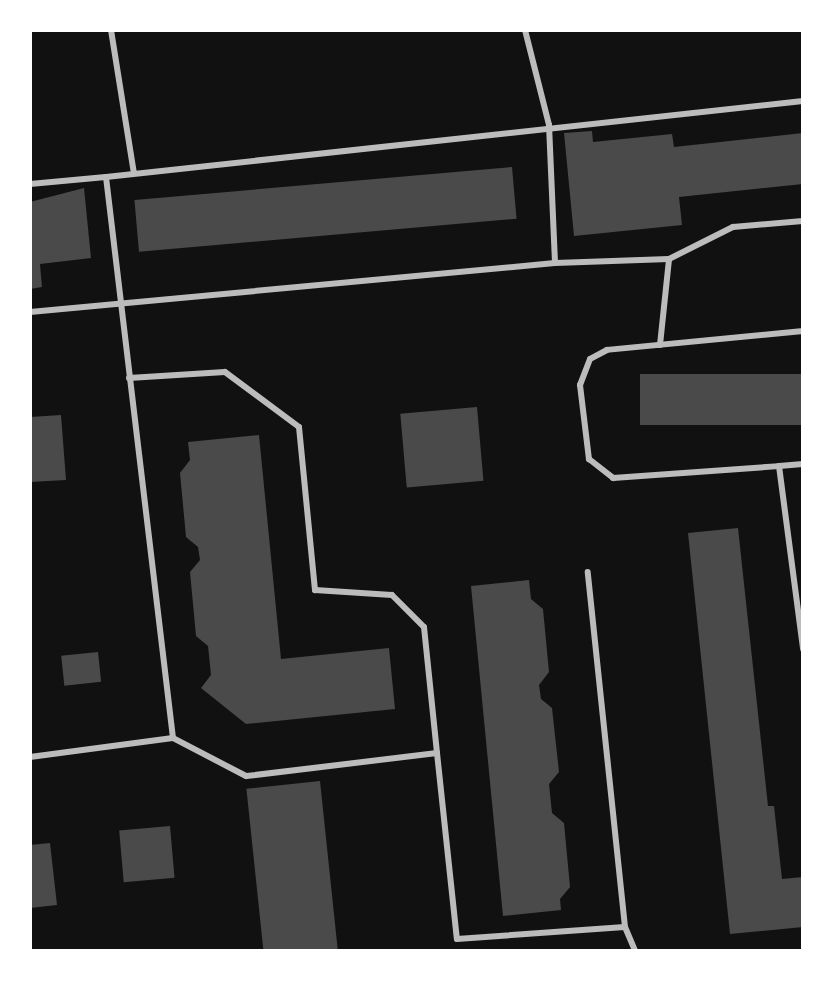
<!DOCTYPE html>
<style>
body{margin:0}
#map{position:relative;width:833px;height:981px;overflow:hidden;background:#111;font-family:Roboto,sans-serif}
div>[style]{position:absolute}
.building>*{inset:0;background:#4a4a4a;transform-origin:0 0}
.service>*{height:6px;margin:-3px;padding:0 3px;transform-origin:3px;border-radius:3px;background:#bcbcbc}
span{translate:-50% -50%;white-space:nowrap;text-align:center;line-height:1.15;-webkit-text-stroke:8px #fff;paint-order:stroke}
.frame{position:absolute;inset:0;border:32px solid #fff;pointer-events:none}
</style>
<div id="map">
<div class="building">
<div style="clip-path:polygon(592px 131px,593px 142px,672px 134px,674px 147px,803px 133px,803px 184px,679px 197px,682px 225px,574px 236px,564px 133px)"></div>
<div style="left:512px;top:167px;width:52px;height:379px;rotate:85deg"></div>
<div style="clip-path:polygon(84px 188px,91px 258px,40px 264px,42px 287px,30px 289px,30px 202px)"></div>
<div style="left:803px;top:374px;width:51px;height:163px;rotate:90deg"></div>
<div style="left:477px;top:407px;width:74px;height:77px;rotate:85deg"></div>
<div style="clip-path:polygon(61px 415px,66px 480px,30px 482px,30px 417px)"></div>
<div style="clip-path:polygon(259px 435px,281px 659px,389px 648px,395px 709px,246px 724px,201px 688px,211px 675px,208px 646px,196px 636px,190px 572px,200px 560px,198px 547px,186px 537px,180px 473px,190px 460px,188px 442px)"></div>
<div style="clip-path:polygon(738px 528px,768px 806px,774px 806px,782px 879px,803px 877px,803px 927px,730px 934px,688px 533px)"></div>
<div style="clip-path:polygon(529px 580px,531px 599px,543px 609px,549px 672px,539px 685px,541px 699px,552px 708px,559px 772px,549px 784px,552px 813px,564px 823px,570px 887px,560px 899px,561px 910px,503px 916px,471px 586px)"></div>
<div style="left:98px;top:652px;width:30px;height:37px;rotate:84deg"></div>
<div style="left:320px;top:781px;width:171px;height:74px;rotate:84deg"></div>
<div style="left:170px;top:826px;width:52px;height:51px;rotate:85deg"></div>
<div style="clip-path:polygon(50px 843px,57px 905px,30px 908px,30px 845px)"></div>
</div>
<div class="service">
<div style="left:111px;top:30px;width:145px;rotate:80.9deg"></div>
<div style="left:525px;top:30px;width:98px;rotate:75.8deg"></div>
<div style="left:549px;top:125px;width:138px;rotate:87.5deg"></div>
<div style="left:106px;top:177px;width:701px;rotate:-6.22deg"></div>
<div style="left:30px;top:184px;width:76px;rotate:-5.3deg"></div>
<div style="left:106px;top:177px;width:565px;rotate:83.19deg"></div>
<div style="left:30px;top:312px;width:527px;rotate:-5.33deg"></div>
<div style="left:555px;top:263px;width:114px;rotate:-2deg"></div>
<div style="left:669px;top:259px;width:72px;rotate:-26.6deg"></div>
<div style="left:733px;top:227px;width:70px;rotate:-4.9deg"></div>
<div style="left:803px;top:331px;width:197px;rotate:174.5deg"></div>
<div style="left:607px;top:350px;width:19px;rotate:152deg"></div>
<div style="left:590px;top:359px;width:28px;rotate:111deg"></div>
<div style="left:580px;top:385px;width:75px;rotate:83.1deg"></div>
<div style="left:589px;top:459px;width:31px;rotate:38deg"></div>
<div style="left:613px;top:478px;width:166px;rotate:-4.1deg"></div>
<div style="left:779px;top:466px;width:185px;rotate:82.5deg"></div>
<div style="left:660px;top:345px;width:86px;rotate:-84deg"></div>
<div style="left:129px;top:378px;width:96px;rotate:-3.6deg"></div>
<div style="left:225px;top:372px;width:92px;rotate:36.6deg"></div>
<div style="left:299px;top:427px;width:164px;rotate:84.4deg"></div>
<div style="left:315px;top:590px;width:77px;rotate:3.7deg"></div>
<div style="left:392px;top:595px;width:45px;rotate:45deg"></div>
<div style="left:424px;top:627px;width:127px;rotate:84.1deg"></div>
<div style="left:437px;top:753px;width:192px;rotate:173.1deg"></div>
<div style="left:246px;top:776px;width:82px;rotate:-152.5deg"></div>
<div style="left:779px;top:466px;width:24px;rotate:-5deg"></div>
<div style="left:437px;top:753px;width:187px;rotate:83.9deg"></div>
<div style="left:457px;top:939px;width:168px;rotate:-4.1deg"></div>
<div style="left:625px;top:927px;width:357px;rotate:-96deg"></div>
<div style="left:30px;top:757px;width:144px;rotate:-7.6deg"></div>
<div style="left:625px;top:927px;width:26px;rotate:67deg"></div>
</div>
<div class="frame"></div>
</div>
